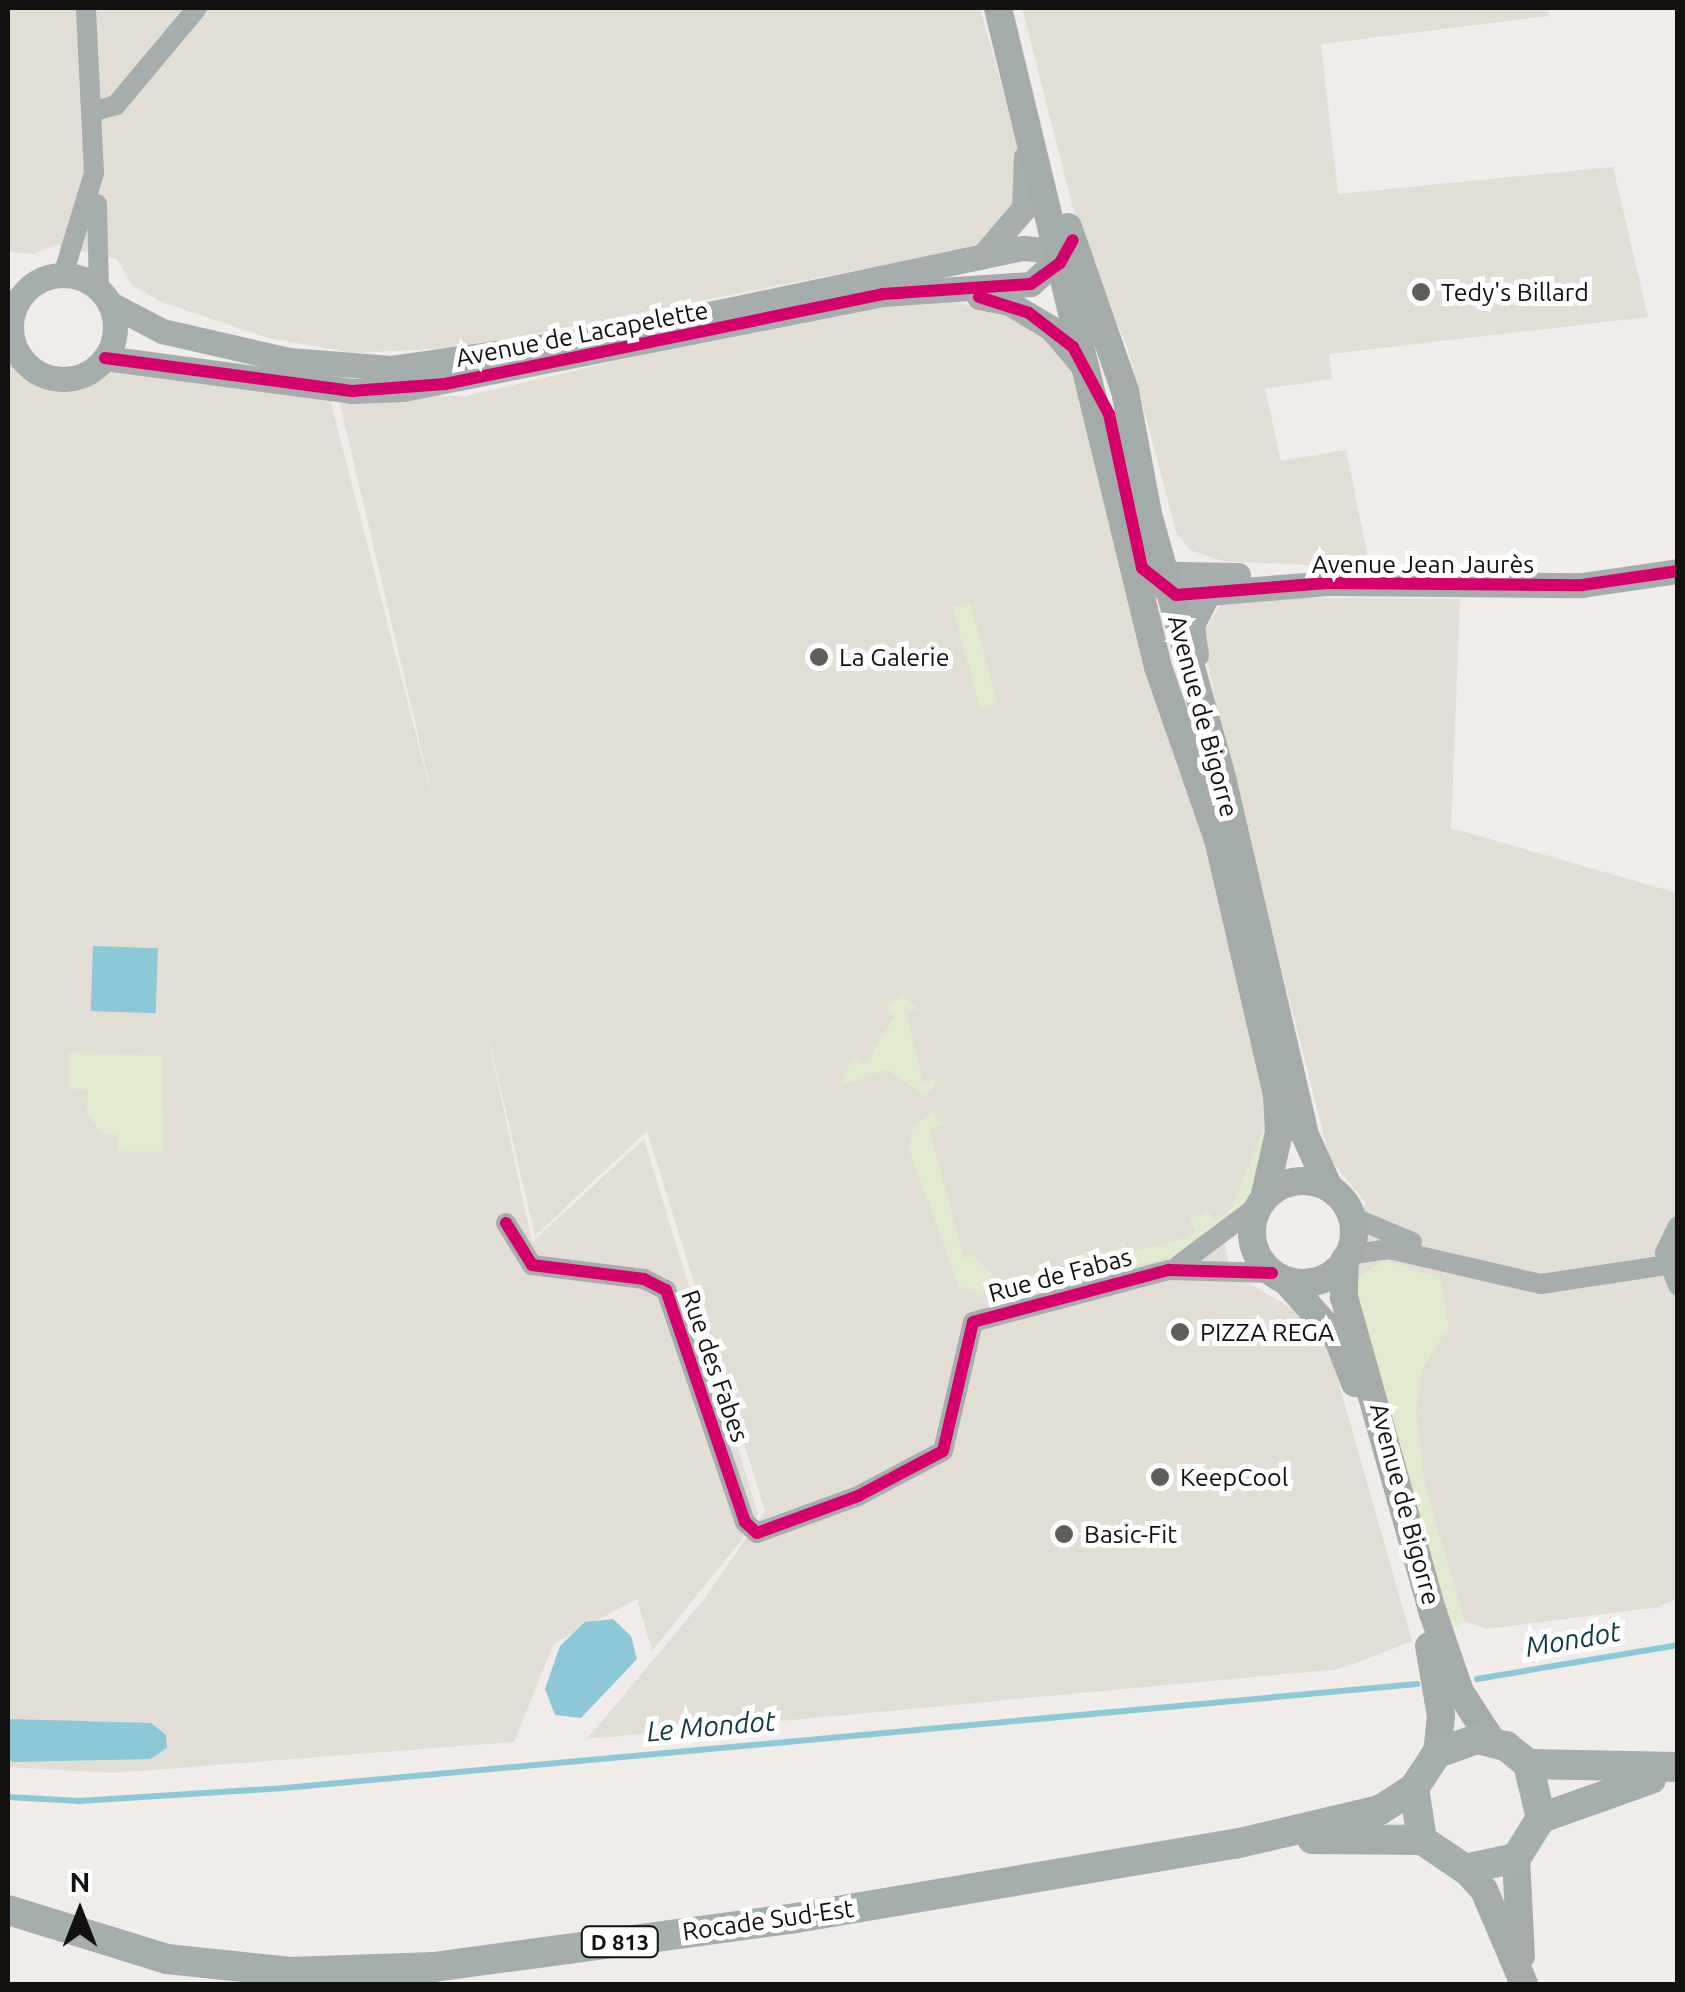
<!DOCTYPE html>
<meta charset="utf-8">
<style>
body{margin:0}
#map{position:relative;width:1685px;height:1992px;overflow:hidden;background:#efece9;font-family:Ubuntu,sans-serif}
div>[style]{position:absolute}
.built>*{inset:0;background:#e2ddd5}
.green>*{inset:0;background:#e1eacf;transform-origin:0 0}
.water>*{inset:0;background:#8cc8d8;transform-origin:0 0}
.stream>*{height:6px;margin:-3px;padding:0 3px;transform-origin:3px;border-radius:3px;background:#8cc8d8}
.minor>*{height:20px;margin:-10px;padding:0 10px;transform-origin:10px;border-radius:10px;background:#a5aeac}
.tertiary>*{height:25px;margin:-12.5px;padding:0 12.5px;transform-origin:12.5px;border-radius:12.5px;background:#a5aeac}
.tertiary>.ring{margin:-12.5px;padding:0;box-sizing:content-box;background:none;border:25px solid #a5aeac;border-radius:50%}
.secondary>*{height:28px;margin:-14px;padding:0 14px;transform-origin:14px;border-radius:14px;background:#a4aca9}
.secondary>.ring{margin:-14px;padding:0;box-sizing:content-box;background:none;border:28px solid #a4aca9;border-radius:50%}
.primary>*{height:30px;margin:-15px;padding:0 15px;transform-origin:15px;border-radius:15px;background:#a4aeac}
.cycleway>*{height:12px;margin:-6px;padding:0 6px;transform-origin:6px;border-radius:6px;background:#d6006c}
.dots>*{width:28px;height:28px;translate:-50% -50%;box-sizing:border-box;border:5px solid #fff;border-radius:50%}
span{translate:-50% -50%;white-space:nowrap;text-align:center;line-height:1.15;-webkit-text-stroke:10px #fff;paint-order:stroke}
.shield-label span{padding:2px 8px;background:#fff;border:2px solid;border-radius:8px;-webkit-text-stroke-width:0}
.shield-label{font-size:22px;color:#12110e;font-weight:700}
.poi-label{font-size:25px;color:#12110e}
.left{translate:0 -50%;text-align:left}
.street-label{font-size:25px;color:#12110e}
.water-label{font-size:28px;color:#123a45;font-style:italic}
.frame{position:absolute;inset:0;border:10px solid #12110e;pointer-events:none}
.north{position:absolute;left:30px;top:1862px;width:100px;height:100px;-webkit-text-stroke:8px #fff;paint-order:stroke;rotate:0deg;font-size:28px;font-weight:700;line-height:40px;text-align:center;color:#12110e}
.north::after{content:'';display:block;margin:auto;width:35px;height:45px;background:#12110e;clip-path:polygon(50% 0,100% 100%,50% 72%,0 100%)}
</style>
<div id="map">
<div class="built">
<div style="clip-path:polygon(8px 8px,980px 8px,1022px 159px,1016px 209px,990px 244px,466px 347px,354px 353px,268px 338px,164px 303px,132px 285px,117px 259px,54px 245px,34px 254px,8px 252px)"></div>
<div style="clip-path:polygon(1022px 8px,1548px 8px,1549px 16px,1321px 44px,1338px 194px,1613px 167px,1648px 317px,1329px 354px,1332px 379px,1265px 389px,1281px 461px,1346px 450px,1370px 568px,1223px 561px,1190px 550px,1176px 532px,1127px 345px,1086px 259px)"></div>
<div style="clip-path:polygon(883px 299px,935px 299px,1011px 313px,1051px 338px,1080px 375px,1266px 1073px,1265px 1166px,1221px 1227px,1231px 1273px,1298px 1312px,1329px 1349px,1412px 1641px,1340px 1669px,587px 1739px,705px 1598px,765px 1511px,647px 1131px,535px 1236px,482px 1009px,532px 1242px,644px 1139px,758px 1514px,742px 1539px,652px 1651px,637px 1599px,554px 1643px,514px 1742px,113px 1773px,8px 1767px,8px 316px,13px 347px,42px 378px,83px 380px,109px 362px,329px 395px,439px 824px,338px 396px,466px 396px)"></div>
<div style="clip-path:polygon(1226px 597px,1460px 599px,1451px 828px,1677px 893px,1678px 1598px,1658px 1607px,1486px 1629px,1465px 1621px,1455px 1603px,1355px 1269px,1365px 1202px,1330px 1159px,1226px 751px,1202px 634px)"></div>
</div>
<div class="green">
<div style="left:970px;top:602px;width:106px;height:18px;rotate:75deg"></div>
<div style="clip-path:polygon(903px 996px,919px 1009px,906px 1012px,923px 1082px,936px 1080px,933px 1090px,922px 1094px,887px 1069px,839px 1087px,853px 1057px,866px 1064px,895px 1015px,883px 1008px)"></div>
<div style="clip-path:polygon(69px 1052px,162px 1056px,163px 1152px,117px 1151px,118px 1135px,100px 1133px,87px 1113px,88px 1089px,69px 1089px)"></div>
<div style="clip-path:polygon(1272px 1105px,1251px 1196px,1226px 1224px,1185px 1254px,1123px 1268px,1114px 1253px,1124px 1239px,1127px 1253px,1181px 1239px,1196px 1231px,1189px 1220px,1207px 1211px,1216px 1220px,1232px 1208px)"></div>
<div style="clip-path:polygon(932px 1113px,945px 1125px,929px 1128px,964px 1258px,975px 1256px,1000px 1284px,1084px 1262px,1083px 1250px,1095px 1258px,1095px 1274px,1010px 1302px,959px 1287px,908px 1147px,915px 1124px)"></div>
<div style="clip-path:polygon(1384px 1260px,1440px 1278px,1449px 1326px,1422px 1370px,1416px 1411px,1425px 1485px,1465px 1621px,1451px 1631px,1359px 1307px,1355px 1280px)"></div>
</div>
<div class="water">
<div style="left:93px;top:946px;width:65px;height:65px;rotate:2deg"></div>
<div style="clip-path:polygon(613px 1619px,631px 1636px,637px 1659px,581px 1718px,555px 1715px,545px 1689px,560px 1646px,585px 1622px)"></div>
<div style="clip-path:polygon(8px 1719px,151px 1723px,166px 1735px,167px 1748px,150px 1759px,15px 1762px,8px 1760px)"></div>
</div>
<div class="stream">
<div style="left:1477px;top:1679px;width:204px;rotate:-9.6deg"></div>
<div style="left:8px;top:1797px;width:71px;rotate:3.2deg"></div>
<div style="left:79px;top:1801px;width:205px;rotate:-3.6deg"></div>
<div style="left:284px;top:1788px;width:1138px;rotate:-5.24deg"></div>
</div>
<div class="minor">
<div style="left:94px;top:111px;width:23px;rotate:-15deg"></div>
<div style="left:116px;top:105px;width:126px;rotate:-50.1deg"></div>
<div style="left:97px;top:204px;width:85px;rotate:88.7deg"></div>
<div style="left:63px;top:275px;width:107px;rotate:-73.1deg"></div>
<div style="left:94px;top:173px;width:165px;rotate:-92.8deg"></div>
<div style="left:1352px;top:1217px;width:65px;rotate:22.6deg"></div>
<div style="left:506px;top:1223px;width:49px;rotate:58.2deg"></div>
<div style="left:532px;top:1265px;width:113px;rotate:7.1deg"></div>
<div style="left:644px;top:1279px;width:25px;rotate:27deg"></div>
<div style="left:666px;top:1290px;width:245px;rotate:71.2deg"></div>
<div style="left:745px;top:1522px;width:16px;rotate:43deg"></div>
<div style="left:757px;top:1533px;width:108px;rotate:-20.1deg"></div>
<div style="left:858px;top:1496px;width:96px;rotate:-27.9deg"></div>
<div style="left:943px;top:1451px;width:132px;rotate:-76.9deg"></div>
<div style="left:973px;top:1322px;width:203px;rotate:-14.9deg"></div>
<div style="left:1169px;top:1270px;width:103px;rotate:1.7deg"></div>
<div style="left:1678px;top:1226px;width:30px;rotate:116deg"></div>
<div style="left:1665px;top:1253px;width:35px;rotate:68deg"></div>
<div style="left:1348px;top:1255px;width:41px;rotate:-8.3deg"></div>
<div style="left:1389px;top:1249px;width:156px;rotate:13deg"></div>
<div style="left:1541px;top:1284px;width:126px;rotate:-8.6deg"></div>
<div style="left:1180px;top:1264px;width:99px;rotate:-36.8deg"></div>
</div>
<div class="tertiary">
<div style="left:983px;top:256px;width:63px;rotate:-49.5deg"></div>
<div style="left:1024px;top:208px;width:51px;rotate:-87.8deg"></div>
<div class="ring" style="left:11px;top:275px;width:79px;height:79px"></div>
<div style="left:979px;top:297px;width:31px;rotate:11deg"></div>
<div style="left:1009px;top:303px;width:49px;rotate:30.8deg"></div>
<div style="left:1051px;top:328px;width:50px;rotate:49.9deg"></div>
<div style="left:109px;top:303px;width:60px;rotate:27.8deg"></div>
<div style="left:162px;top:331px;width:130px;rotate:12.9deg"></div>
<div style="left:289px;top:360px;width:102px;rotate:4.5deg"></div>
<div style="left:391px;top:368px;width:192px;rotate:-8.1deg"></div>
<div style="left:581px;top:341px;width:452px;rotate:-11.9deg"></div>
<div style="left:1023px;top:248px;width:43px;rotate:5.3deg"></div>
<div style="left:105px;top:358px;width:249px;rotate:7.6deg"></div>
<div style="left:352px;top:391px;width:51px;rotate:-2.2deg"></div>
<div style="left:403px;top:389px;width:489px;rotate:-11.2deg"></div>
<div style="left:883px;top:294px;width:148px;rotate:-3.9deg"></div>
<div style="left:1031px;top:284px;width:51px;rotate:-43.4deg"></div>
<div style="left:1137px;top:546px;width:30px;rotate:73deg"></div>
<div style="left:1146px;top:575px;width:42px;rotate:28.4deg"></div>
<div style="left:1183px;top:595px;width:145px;rotate:-4.7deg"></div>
<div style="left:1328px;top:583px;width:254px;rotate:0.5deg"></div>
<div style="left:1582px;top:585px;width:97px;rotate:-8.3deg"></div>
<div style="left:1151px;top:586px;width:30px;rotate:-24deg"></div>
<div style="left:1178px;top:574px;width:60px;rotate:1deg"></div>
<div style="left:1196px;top:655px;width:30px;rotate:-98deg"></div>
<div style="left:1192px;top:625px;width:38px;rotate:-63deg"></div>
</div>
<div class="secondary">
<div style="left:998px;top:8px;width:678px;rotate:76.35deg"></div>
<div style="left:1158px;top:667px;width:182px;rotate:70.8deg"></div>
<div style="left:1218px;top:839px;width:262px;rotate:77deg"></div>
<div style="left:1277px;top:1094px;width:39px;rotate:87deg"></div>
<div style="left:1279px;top:1133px;width:67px;rotate:103deg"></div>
<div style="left:1068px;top:227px;width:174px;rotate:70.8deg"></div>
<div style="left:1125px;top:391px;width:125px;rotate:79.4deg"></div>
<div style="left:1148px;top:514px;width:274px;rotate:74.3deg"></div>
<div style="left:1222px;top:778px;width:367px;rotate:76.9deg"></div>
<div style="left:1305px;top:1135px;width:58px;rotate:65.6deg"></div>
<div class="ring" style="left:1252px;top:1181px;width:74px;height:74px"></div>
<div style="left:1345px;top:1259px;width:38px;rotate:92deg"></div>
<div style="left:1344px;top:1297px;width:328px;rotate:74.3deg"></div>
<div style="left:1433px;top:1613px;width:83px;rotate:71.1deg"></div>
<div style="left:1460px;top:1692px;width:59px;rotate:56.9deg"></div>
<div style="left:1287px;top:1282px;width:76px;rotate:48.2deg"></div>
<div style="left:1338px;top:1339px;width:47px;rotate:68.9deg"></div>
<div style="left:1429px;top:1646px;width:71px;rotate:80.3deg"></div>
<div style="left:1441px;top:1716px;width:37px;rotate:96deg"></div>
<div style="left:1516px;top:1858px;width:98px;rotate:87.1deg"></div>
<div style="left:1465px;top:1869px;width:28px;rotate:48deg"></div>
<div style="left:1484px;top:1890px;width:102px;rotate:66.9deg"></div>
</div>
<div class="primary">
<div style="left:1528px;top:1764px;width:150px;rotate:1.1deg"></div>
<div style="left:1541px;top:1818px;width:117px;rotate:-19.5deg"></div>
<div style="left:1312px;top:1839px;width:110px;rotate:0.5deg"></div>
<div style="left:8px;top:1910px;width:166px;rotate:17.1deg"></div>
<div style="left:167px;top:1959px;width:124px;rotate:6deg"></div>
<div style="left:290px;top:1972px;width:144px;rotate:-2deg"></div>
<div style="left:434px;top:1967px;width:365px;rotate:-7.7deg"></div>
<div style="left:796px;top:1918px;width:445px;rotate:-9.6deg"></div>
<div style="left:1235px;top:1844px;width:149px;rotate:-13.2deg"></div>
<div style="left:1380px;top:1810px;width:40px;rotate:-32.9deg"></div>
<div style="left:1414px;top:1788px;width:42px;rotate:-56.7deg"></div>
<div style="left:1437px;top:1753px;width:42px;rotate:-19.3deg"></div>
<div style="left:1477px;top:1739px;width:30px;rotate:14deg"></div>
<div style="left:1506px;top:1746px;width:28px;rotate:39deg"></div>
<div style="left:1528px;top:1764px;width:56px;rotate:76.5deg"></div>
<div style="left:1541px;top:1818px;width:47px;rotate:122deg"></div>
<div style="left:1516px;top:1858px;width:52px;rotate:167.8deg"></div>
<div style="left:1465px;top:1869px;width:52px;rotate:-146deg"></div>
<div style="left:1422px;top:1840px;width:53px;rotate:-98.7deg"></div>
</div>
<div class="cycleway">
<div style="left:979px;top:297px;width:52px;rotate:17.7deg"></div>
<div style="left:1029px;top:313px;width:56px;rotate:37.7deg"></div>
<div style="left:1073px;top:347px;width:76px;rotate:61.8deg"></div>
<div style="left:1109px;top:414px;width:157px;rotate:77.9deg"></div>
<div style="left:1142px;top:568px;width:43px;rotate:38.5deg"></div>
<div style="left:1176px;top:595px;width:152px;rotate:-4.5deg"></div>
<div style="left:1328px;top:583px;width:254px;rotate:0.5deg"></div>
<div style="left:1582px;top:585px;width:97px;rotate:-8.3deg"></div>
<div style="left:105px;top:358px;width:249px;rotate:7.6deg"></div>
<div style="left:352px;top:391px;width:93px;rotate:-4.3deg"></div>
<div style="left:445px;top:384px;width:447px;rotate:-11.6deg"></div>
<div style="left:883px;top:294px;width:148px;rotate:-3.9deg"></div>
<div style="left:1031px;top:284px;width:36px;rotate:-36deg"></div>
<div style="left:1060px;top:263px;width:26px;rotate:-61deg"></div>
<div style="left:506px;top:1223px;width:49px;rotate:58.2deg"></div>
<div style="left:532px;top:1265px;width:113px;rotate:7.1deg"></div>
<div style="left:644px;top:1279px;width:25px;rotate:27deg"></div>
<div style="left:666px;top:1290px;width:245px;rotate:71.2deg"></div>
<div style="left:745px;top:1522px;width:16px;rotate:43deg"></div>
<div style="left:757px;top:1533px;width:108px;rotate:-20.1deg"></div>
<div style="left:858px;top:1496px;width:96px;rotate:-27.9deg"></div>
<div style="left:943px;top:1451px;width:132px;rotate:-76.9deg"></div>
<div style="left:973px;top:1322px;width:203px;rotate:-14.9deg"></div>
<div style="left:1169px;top:1270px;width:103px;rotate:1.7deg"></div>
</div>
<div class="dots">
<div style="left:1421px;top:292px;background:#5f5e5b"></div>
<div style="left:819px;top:657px;background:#5f5e5b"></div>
<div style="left:1180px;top:1332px;background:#5f5e5b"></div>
<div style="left:1160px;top:1477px;background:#5f5e5b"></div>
<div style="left:1064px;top:1534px;background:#5f5e5b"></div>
</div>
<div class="shield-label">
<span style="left:620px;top:1942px">D 813</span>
</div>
<div class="poi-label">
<span class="left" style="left:1441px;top:292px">Tedy's Billard</span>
<span class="left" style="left:839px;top:657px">La Galerie</span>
<span class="left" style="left:1200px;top:1332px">PIZZA REGA</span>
<span class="left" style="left:1180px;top:1477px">KeepCool</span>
<span class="left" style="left:1084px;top:1534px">Basic-Fit</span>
</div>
<div class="street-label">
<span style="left:582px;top:334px;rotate:-11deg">Avenue de Lacapelette</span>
<span style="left:1423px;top:564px">Avenue Jean Jaurès</span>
<span style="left:1203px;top:716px;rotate:75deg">Avenue de Bigorre</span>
<span style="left:1060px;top:1275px;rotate:-15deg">Rue de Fabas</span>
<span style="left:715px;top:1366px;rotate:71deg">Rue des Fabes</span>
<span style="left:1405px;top:1504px;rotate:75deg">Avenue de Bigorre</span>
<span style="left:768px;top:1920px;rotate:-8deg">Rocade Sud-Est</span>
</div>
<div class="water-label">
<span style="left:1573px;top:1639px;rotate:-10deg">Mondot</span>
<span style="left:711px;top:1726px;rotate:-5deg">Le Mondot</span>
</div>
<div class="frame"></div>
<div class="north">N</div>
</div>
